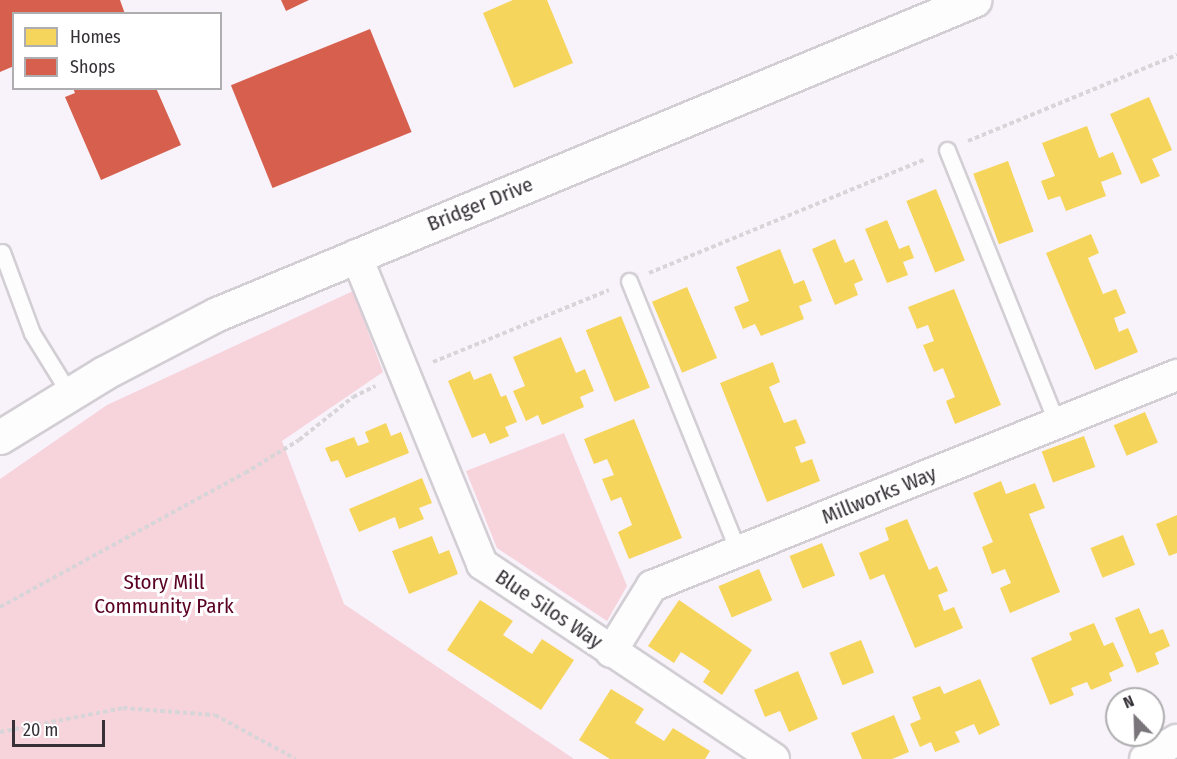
<!DOCTYPE html>
<style>
body{margin:0}
#map{position:relative;width:1177px;height:759px;overflow:hidden;background:#f8f2fa;font-family:"Fira Sans Condensed",sans-serif}
div>[style]{position:absolute}
.green>*{inset:0;background:#f7d3dc}
.homes>*{inset:0;background:#f6d55c;transform-origin:0 0}
.shops>*{inset:0;background:#d6604d;transform-origin:0 0}
.path>*{height:4px;margin-top:-2px;transform-origin:0;background:repeating-linear-gradient(90deg,#d7d5d8 0 4.5px,transparent 0 7.5px)}
.roads{filter:drop-shadow(2px 0 #d2ced4) drop-shadow(-2px 0 #d2ced4) drop-shadow(0 2px #d2ced4) drop-shadow(0 -2px #d2ced4)}
.service>*{height:15px;margin:-7.5px;padding:0 7.5px;transform-origin:7.5px;border-radius:7.5px;background:#fefdfe}
.minor>*{height:30px;margin:-15px;padding:0 15px;transform-origin:15px;border-radius:15px;background:#fefdfe}
.secondary>*{height:33px;margin:-16.5px;padding:0 16.5px;transform-origin:16.5px;border-radius:16.5px;background:#fefdfe}
span{translate:-50% -50%;white-space:nowrap;text-align:center;line-height:1.15;-webkit-text-stroke:6px #fff;paint-order:stroke}
.street-label{font-size:21px;color:#353137}
.park-label{font-size:21px;color:#5a0023}
.legend{position:absolute;left:12px;top:12px;width:210px;height:78px;box-sizing:border-box;background:#fff;border:2px solid #aeadaf;margin:0;padding:8px 10px;list-style:none;font-size:18px;color:#353137}
.legend li{display:flex;align-items:center;gap:12px;height:30px}
.legend b{width:30px;border:2px solid #aeadaf}
.north{position:absolute;left:1105px;top:687px;width:60px;height:60px;box-sizing:border-box;background:#fff;border:2px solid #aeadaf;border-radius:50%;rotate:337deg;font-size:16px;font-weight:700;line-height:24px;text-align:center;color:#353137}
.north::after{content:'';display:block;margin:auto;width:21px;height:27px;background:#79757b;clip-path:polygon(50% 0,100% 100%,50% 72%,0 100%)}
.scale{position:absolute;left:12px;top:720px;width:93px;height:27px;box-sizing:border-box;border:3px solid #353137;border-top:0;padding-left:8px;font-size:18px;line-height:21px;white-space:nowrap;color:#353137;-webkit-text-stroke:4px #fff;paint-order:stroke}
</style>
<div id="map">
<div class="green">
<div style="clip-path:polygon(353px 291px,383px 372px,282px 441px,344px 604px,574px 759px,0 759px,0 479px,107px 405px)"></div>
<div style="clip-path:polygon(564px 433px,627px 586px,607px 621px,497px 548px,466px 471px)"></div>
</div>
<div class="homes">
<div style="clip-path:polygon(513px 0,547px 0,573px 63px,514px 88px,483px 13px)"></div>
<div style="clip-path:polygon(1149px 97px,1172px 150px,1152px 159px,1160px 176px,1141px 184px,1110px 114px)"></div>
<div style="clip-path:polygon(1087px 126px,1099px 158px,1113px 152px,1122px 174px,1101px 182px,1106px 196px,1066px 211px,1060px 196px,1048px 200px,1041px 181px,1055px 176px,1042px 143px)"></div>
<div style="left:1008px;top:161px;width:75px;height:37px;rotate:70deg"></div>
<div style="left:936px;top:189px;width:77px;height:32px;rotate:68deg"></div>
<div style="clip-path:polygon(887px 220px,899px 249px,909px 245px,914px 258px,903px 262px,908px 275px,887px 283px,865px 229px)"></div>
<div style="clip-path:polygon(1091px 234px,1099px 253px,1088px 258px,1103px 294px,1116px 289px,1126px 313px,1114px 318px,1119px 332px,1128px 328px,1138px 352px,1095px 370px,1046px 253px)"></div>
<div style="clip-path:polygon(835px 239px,845px 263px,854px 259px,863px 280px,854px 284px,858px 295px,835px 305px,812px 249px)"></div>
<div style="clip-path:polygon(780px 249px,794px 284px,804px 280px,812px 301px,799px 306px,804px 319px,761px 336px,755px 324px,743px 329px,734px 307px,749px 301px,736px 267px)"></div>
<div style="left:687px;top:287px;width:77px;height:38px;rotate:67deg"></div>
<div style="clip-path:polygon(954px 289px,1001px 405px,955px 424px,946px 401px,955px 397px,943px 368px,934px 372px,923px 345px,934px 341px,928px 325px,917px 329px,908px 307px)"></div>
<div style="left:621px;top:316px;width:77px;height:38px;rotate:68deg"></div>
<div style="clip-path:polygon(561px 337px,576px 373px,585px 369px,594px 391px,580px 397px,584px 407px,542px 425px,538px 415px,526px 421px,513px 391px,525px 386px,513px 357px)"></div>
<div style="clip-path:polygon(773px 362px,780px 382px,769px 387px,784px 423px,796px 419px,806px 443px,795px 447px,801px 463px,812px 459px,820px 481px,767px 502px,720px 383px)"></div>
<div style="clip-path:polygon(470px 371px,474px 380px,491px 373px,501px 397px,506px 395px,517px 422px,505px 427px,509px 436px,490px 444px,485px 433px,472px 438px,448px 381px)"></div>
<div style="left:1145px;top:412px;width:33px;height:34px;rotate:67deg"></div>
<div style="clip-path:polygon(634px 419px,682px 538px,629px 559px,618px 532px,632px 525px,621px 497px,611px 501px,602px 479px,614px 475px,607px 459px,594px 464px,584px 439px)"></div>
<div style="clip-path:polygon(386px 423px,391px 436px,401px 432px,409px 453px,346px 478px,338px 460px,331px 462px,325px 448px,354px 437px,358px 446px,369px 442px,365px 432px)"></div>
<div style="left:1084px;top:436px;width:33px;height:45px;rotate:70deg"></div>
<div style="clip-path:polygon(422px 478px,432px 503px,419px 508px,424px 519px,399px 529px,395px 517px,359px 532px,349px 509px)"></div>
<div style="clip-path:polygon(1001px 481px,1006px 494px,1035px 483px,1045px 508px,1029px 514px,1060px 592px,1010px 613px,1000px 588px,1011px 583px,1005px 569px,992px 574px,982px 547px,993px 542px,973px 493px)"></div>
<div style="clip-path:polygon(1177px 515px,1177px 553px,1169px 556px,1156px 524px)"></div>
<div style="clip-path:polygon(907px 519px,929px 570px,937px 566px,948px 591px,938px 595px,944px 611px,954px 607px,963px 628px,915px 648px,884px 574px,870px 580px,859px 553px,889px 540px,885px 528px)"></div>
<div style="left:1123px;top:535px;width:32px;height:35px;rotate:68deg"></div>
<div style="clip-path:polygon(432px 536px,439px 554px,449px 550px,458px 574px,409px 594px,392px 551px)"></div>
<div style="left:822px;top:543px;width:35px;height:35px;rotate:68deg"></div>
<div style="left:759px;top:569px;width:34px;height:44px;rotate:67deg"></div>
<div style="clip-path:polygon(480px 600px,513px 621px,503px 635px,532px 654px,542px 639px,574px 660px,541px 710px,447px 650px)"></div>
<div style="clip-path:polygon(679px 600px,752px 650px,722px 695px,703px 682px,710px 671px,681px 652px,674px 663px,648px 646px)"></div>
<div style="clip-path:polygon(1139px 608px,1150px 634px,1163px 629px,1170px 646px,1155px 653px,1159px 664px,1137px 673px,1115px 618px)"></div>
<div style="clip-path:polygon(1094px 623px,1104px 646px,1113px 642px,1124px 666px,1109px 673px,1112px 681px,1091px 690px,1087px 682px,1071px 688px,1074px 695px,1050px 705px,1031px 658px,1072px 640px,1069px 633px)"></div>
<div style="left:861px;top:640px;width:35px;height:34px;rotate:68deg"></div>
<div style="clip-path:polygon(798px 671px,818px 719px,789px 732px,780px 711px,765px 717px,754px 690px)"></div>
<div style="clip-path:polygon(980px 679px,1000px 725px,979px 735px,974px 724px,955px 732px,960px 742px,935px 752px,931px 742px,920px 747px,910px 724px,921px 719px,912px 697px,940px 686px,944px 694px)"></div>
<div style="clip-path:polygon(611px 689px,644px 709px,635px 723px,664px 741px,673px 728px,710px 751px,705px 759px,610px 759px,579px 740px)"></div>
<div style="clip-path:polygon(894px 715px,909px 752px,892px 759px,862px 759px,851px 733px)"></div>
</div>
<div class="shops">
<div style="clip-path:polygon(0 0,120px 0,125px 14px,14px 14px,14px 66px,0 72px)"></div>
<div style="clip-path:polygon(281px 0,309px 0,286px 11px)"></div>
<div style="left:370px;top:29px;width:111px;height:150px;rotate:68deg"></div>
<div style="clip-path:polygon(73px 88px,156px 88px,181px 145px,101px 180px,65px 97px,75px 93px)"></div>
</div>
<div class="path">
<div style="left:968px;top:141px;width:226px;rotate:-22.4deg"></div>
<div style="left:649px;top:273px;width:299px;rotate:-22.4deg"></div>
<div style="left:433px;top:362px;width:190px;rotate:-22.2deg"></div>
<div style="left:0;top:607px;width:279px;rotate:-28.7deg"></div>
<div style="left:245px;top:473px;width:63px;rotate:-31.4deg"></div>
<div style="left:299px;top:440px;width:69px;rotate:-38.5deg"></div>
<div style="left:353px;top:397px;width:25px;rotate:-26deg"></div>
<div style="left:0;top:732px;width:125px;rotate:-11deg"></div>
<div style="left:123px;top:708px;width:92px;rotate:4.4deg"></div>
<div style="left:215px;top:715px;width:92px;rotate:28.5deg"></div>
</div>
<div class="roads">
<div class="service">
<div style="left:947px;top:150px;width:295px;rotate:68.1deg"></div>
<div style="left:2px;top:252px;width:86px;rotate:69.7deg"></div>
<div style="left:32px;top:333px;width:70px;rotate:58.3deg"></div>
<div style="left:629px;top:281px;width:291px;rotate:68deg"></div>
</div>
<div class="minor">
<div style="left:356px;top:255px;width:334px;rotate:67.8deg"></div>
<div style="left:482px;top:564px;width:351px;rotate:33.7deg"></div>
<div style="left:611px;top:652px;width:78px;rotate:-58.2deg"></div>
<div style="left:652px;top:586px;width:566px;rotate:-21.9deg"></div>
<div style="left:1145px;top:759px;width:37px;rotate:-31deg"></div>
</div>
<div class="secondary">
<div style="left:0;top:437px;width:122px;rotate:-31.6deg"></div>
<div style="left:104px;top:373px;width:127px;rotate:-27.6deg"></div>
<div style="left:217px;top:314px;width:820px;rotate:-22.53deg"></div>
</div>
</div>
<div class="street-label">
<span style="left:480px;top:204px;rotate:-22deg">Bridger Drive</span>
<span style="left:879px;top:495px;rotate:-22deg">Millworks Way</span>
<span style="left:549px;top:609px;rotate:34deg">Blue Silos Way</span>
</div>
<div class="park-label">
<span style="left:164px;top:594px">Story Mill<br>Community Park</span>
</div>
<ul class="legend">
<li><b style="height:16px;background:#f6d55c"></b>Homes</li>
<li><b style="height:16px;background:#d6604d"></b>Shops</li>
</ul>
<div class="north">N</div>
<div class="scale">20 m</div>
</div>
